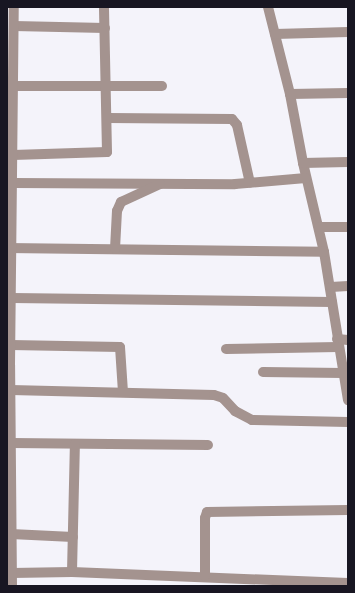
<!DOCTYPE html>
<style>
body{margin:0}
#map{position:relative;width:355px;height:593px;overflow:hidden;background:#f4f3fa;font-family:"Open Sans",sans-serif}
div>[style]{position:absolute}
.minor>*{height:10px;margin:-5px;padding:0 5px;transform-origin:5px;border-radius:5px;background:#a4938f}
span{translate:-50% -50%;white-space:nowrap;text-align:center;line-height:1.15;-webkit-text-stroke:3px #fff;paint-order:stroke}
.frame{position:absolute;inset:0;border:8px solid #181622;pointer-events:none}
</style>
<div id="map">
<div class="minor">
<div style="left:268px;top:7px;width:90px;rotate:75.8deg"></div>
<div style="left:290px;top:94px;width:70px;rotate:79.3deg"></div>
<div style="left:303px;top:163px;width:91px;rotate:76.7deg"></div>
<div style="left:324px;top:252px;width:150px;rotate:80.8deg"></div>
<div style="left:14px;top:26px;width:91px;rotate:1.3deg"></div>
<div style="left:275px;top:34px;width:73px;rotate:-1.6deg"></div>
<div style="left:15px;top:86px;width:147px"></div>
<div style="left:290px;top:94px;width:58px;rotate:-1deg"></div>
<div style="left:108px;top:118px;width:124px;rotate:0.5deg"></div>
<div style="left:232px;top:119px;width:8px;rotate:50deg"></div>
<div style="left:237px;top:125px;width:59px;rotate:77.4deg"></div>
<div style="left:13px;top:155px;width:94px;rotate:-1.8deg"></div>
<div style="left:107px;top:152px;width:145px;rotate:-91.2deg"></div>
<div style="left:303px;top:163px;width:45px;rotate:-1.3deg"></div>
<div style="left:13px;top:183px;width:222px;rotate:0.3deg"></div>
<div style="left:235px;top:184px;width:71px;rotate:-4.8deg"></div>
<div style="left:319px;top:227px;width:29px"></div>
<div style="left:7px;top:248px;width:317px;rotate:0.7deg"></div>
<div style="left:115px;top:249px;width:38px;rotate:-87deg"></div>
<div style="left:117px;top:211px;width:10px;rotate:-66deg"></div>
<div style="left:121px;top:202px;width:43px;rotate:-24.8deg"></div>
<div style="left:331px;top:287px;width:17px;rotate:-3deg"></div>
<div style="left:12px;top:298px;width:320px;rotate:0.7deg"></div>
<div style="left:337px;top:339px;width:11px;rotate:5deg"></div>
<div style="left:11px;top:345px;width:109px;rotate:1.1deg"></div>
<div style="left:120px;top:347px;width:45px;rotate:86.2deg"></div>
<div style="left:226px;top:349px;width:112px;rotate:-1deg"></div>
<div style="left:263px;top:372px;width:80px;rotate:0.7deg"></div>
<div style="left:11px;top:390px;width:203px;rotate:1.4deg"></div>
<div style="left:214px;top:395px;width:9px;rotate:18deg"></div>
<div style="left:223px;top:398px;width:18px;rotate:47deg"></div>
<div style="left:235px;top:411px;width:19px;rotate:28deg"></div>
<div style="left:252px;top:420px;width:96px;rotate:1.2deg"></div>
<div style="left:12px;top:443px;width:196px;rotate:0.6deg"></div>
<div style="left:11px;top:534px;width:62px;rotate:2.8deg"></div>
<div style="left:72px;top:572px;width:128px;rotate:-88.7deg"></div>
<div style="left:12px;top:573px;width:60px;rotate:-1deg"></div>
<div style="left:72px;top:572px;width:276px;rotate:2.3deg"></div>
<div style="left:205px;top:576px;width:58px;rotate:-90deg"></div>
<div style="left:205px;top:518px;width:6px;rotate:-72deg"></div>
<div style="left:207px;top:512px;width:141px;rotate:-0.8deg"></div>
<div style="left:12px;top:586px;width:221px;rotate:-90.5deg"></div>
<div style="left:10px;top:365px;width:358px;rotate:-89.4deg"></div>
</div>
<div class="frame"></div>
</div>
